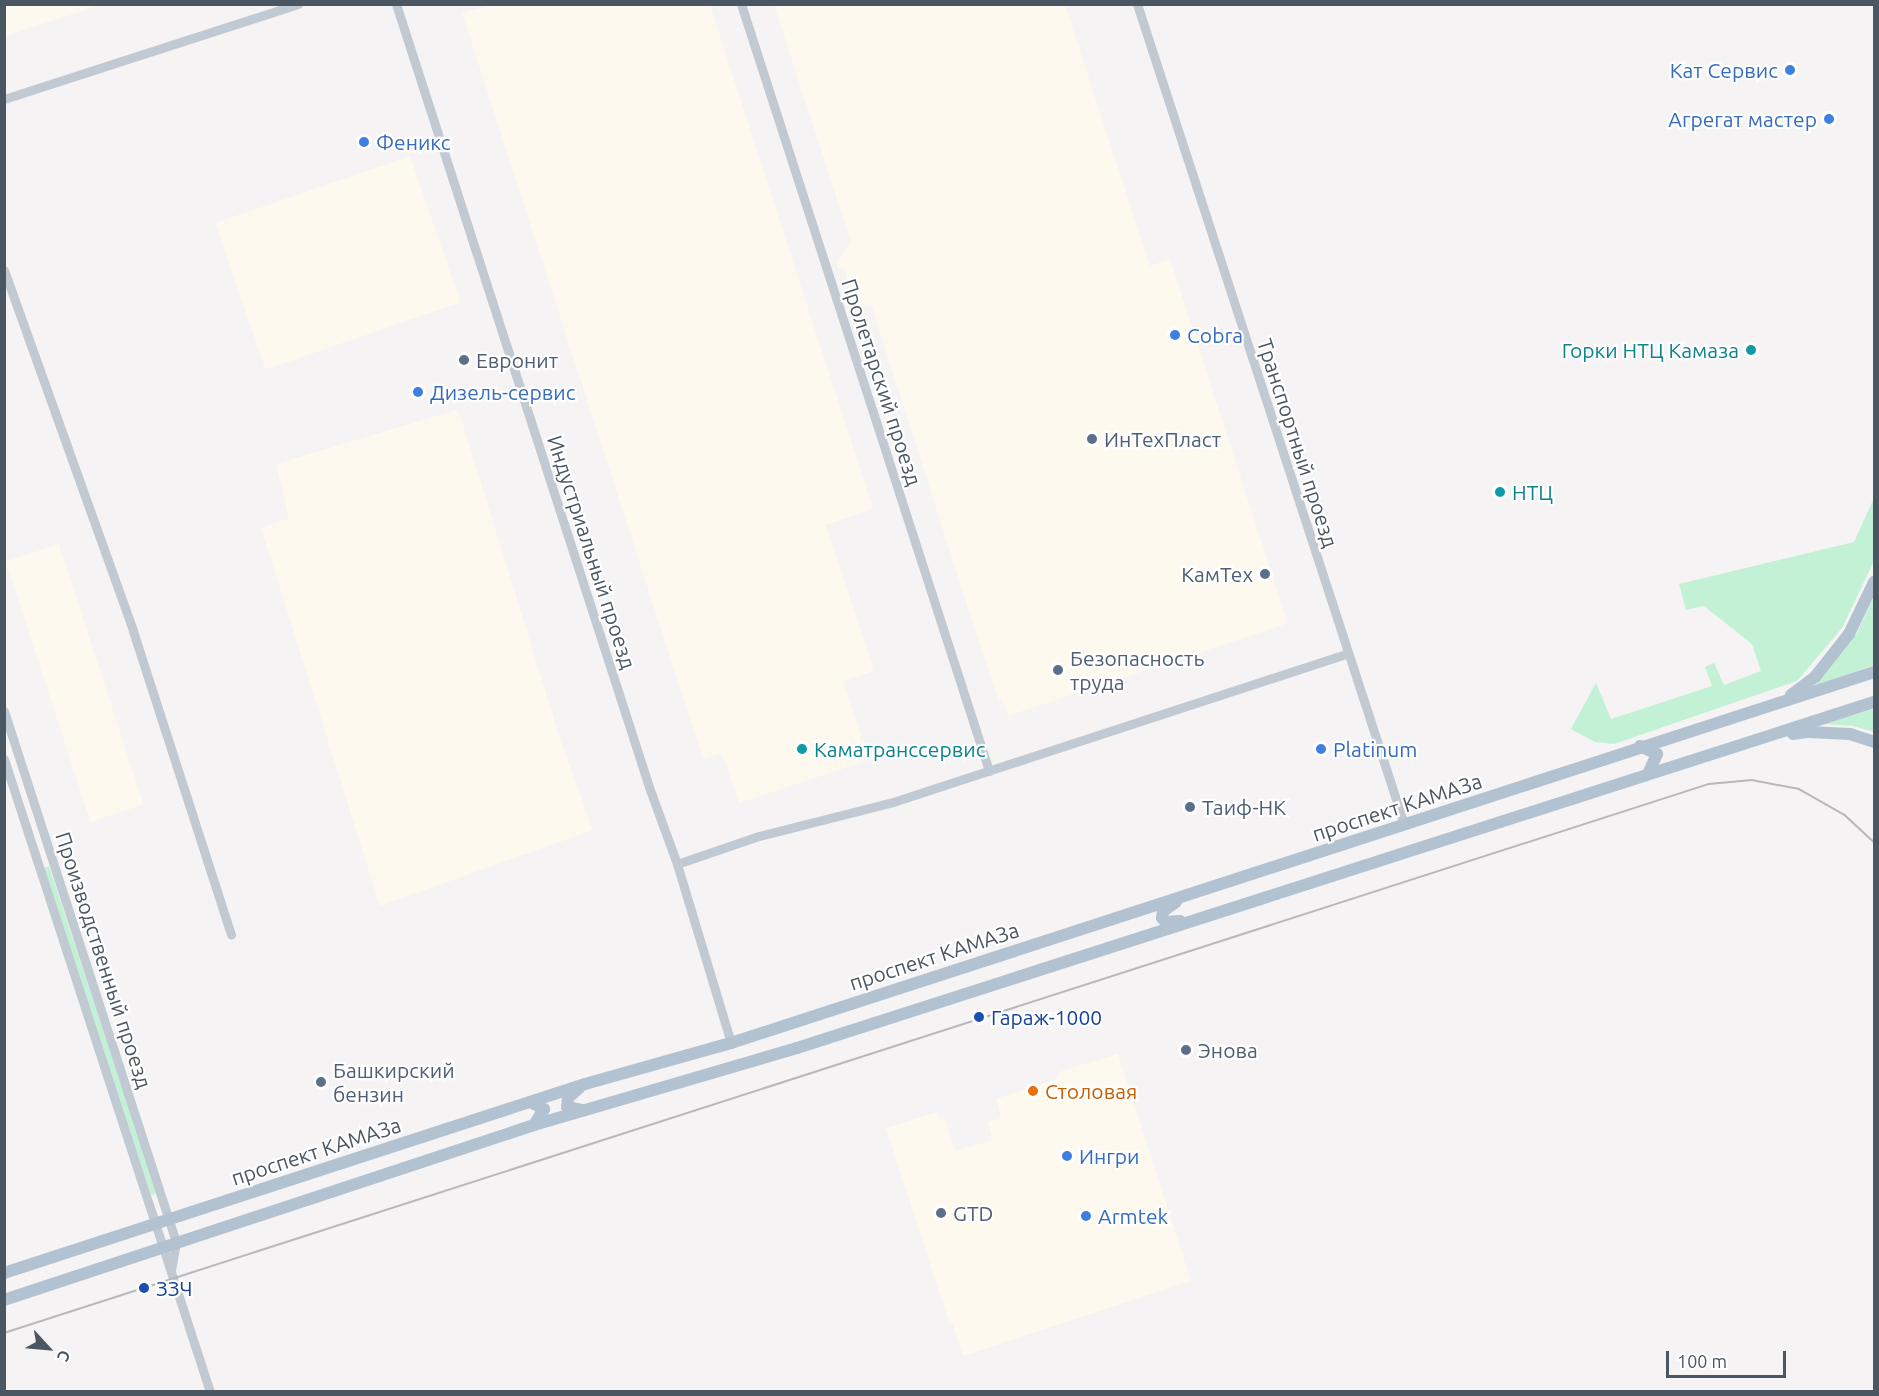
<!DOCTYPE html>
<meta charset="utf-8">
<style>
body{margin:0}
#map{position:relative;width:1879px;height:1396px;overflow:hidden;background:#f5f3f3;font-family:Ubuntu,sans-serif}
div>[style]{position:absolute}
.commercial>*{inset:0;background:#fdf9ef;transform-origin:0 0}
.green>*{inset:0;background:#c3f1d5}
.minor>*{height:9px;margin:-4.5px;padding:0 4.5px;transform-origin:4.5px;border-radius:4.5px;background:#c1cad2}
.major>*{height:12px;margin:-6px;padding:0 6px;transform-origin:6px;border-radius:6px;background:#b3c2d1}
.tram>*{height:1.5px;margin:-0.75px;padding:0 0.75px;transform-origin:0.75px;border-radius:0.75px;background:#b5b8bd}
.dots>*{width:16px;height:16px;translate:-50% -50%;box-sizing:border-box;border:3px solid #fff;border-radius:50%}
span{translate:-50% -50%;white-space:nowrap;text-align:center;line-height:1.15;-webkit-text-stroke:4.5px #fff;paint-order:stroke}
.shop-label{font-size:21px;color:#366cbe}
.right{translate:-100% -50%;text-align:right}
.left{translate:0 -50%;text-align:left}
.culture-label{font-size:21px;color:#0d838f}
.service-label{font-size:21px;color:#4e5e75}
.street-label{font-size:21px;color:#4a5661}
.transit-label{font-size:21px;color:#164399}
.food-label{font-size:21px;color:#c56008}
.frame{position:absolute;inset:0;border:6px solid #4a5661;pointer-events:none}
.north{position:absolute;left:18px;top:1318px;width:60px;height:60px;-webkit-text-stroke:4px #fff;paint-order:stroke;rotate:116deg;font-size:16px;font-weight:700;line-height:24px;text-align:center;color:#4a5661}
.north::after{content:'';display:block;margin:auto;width:21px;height:27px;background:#4a5661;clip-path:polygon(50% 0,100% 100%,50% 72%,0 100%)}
.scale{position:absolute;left:1666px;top:1351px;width:120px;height:27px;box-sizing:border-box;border:3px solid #4a5661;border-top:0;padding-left:8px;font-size:18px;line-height:21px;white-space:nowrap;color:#4a5661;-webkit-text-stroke:4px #fff;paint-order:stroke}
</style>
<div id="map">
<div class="commercial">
<div style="clip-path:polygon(5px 4px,101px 4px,101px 5px,5px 36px)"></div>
<div style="clip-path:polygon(489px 5px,710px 5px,873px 509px,826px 525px,874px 671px,843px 681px,869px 760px,739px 803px,722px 753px,703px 759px,462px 13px)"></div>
<div style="clip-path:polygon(774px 5px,1065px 5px,1150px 266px,1170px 259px,1287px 621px,1283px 625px,1008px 716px,1002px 698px,998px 699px,974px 627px,871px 304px,864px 306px,853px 301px,844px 268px,838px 269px,836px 262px,851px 242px)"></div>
<div style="left:410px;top:156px;width:155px;height:206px;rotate:71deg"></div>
<div style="clip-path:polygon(456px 410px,459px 412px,563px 748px,593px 830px,380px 906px,261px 528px,289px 518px,276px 464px)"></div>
<div style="left:59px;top:544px;width:274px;height:56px;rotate:72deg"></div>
<div style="clip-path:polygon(1118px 1054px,1191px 1281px,963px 1356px,953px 1324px,949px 1322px,886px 1128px,937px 1112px,940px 1120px,945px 1119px,955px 1151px,993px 1140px,988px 1122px,1001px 1118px,996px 1099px,1057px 1079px,1061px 1071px)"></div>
</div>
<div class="green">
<div style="clip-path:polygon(1874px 498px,1874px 561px,1842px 628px,1797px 681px,1614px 744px,1595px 742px,1571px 729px,1596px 683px,1611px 719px,1712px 686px,1705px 667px,1714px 663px,1724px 685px,1761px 671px,1752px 644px,1704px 606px,1686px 610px,1679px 584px,1854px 542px)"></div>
<div style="clip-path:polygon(1874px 597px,1874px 665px,1816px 685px,1857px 633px)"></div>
<div style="clip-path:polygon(1874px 709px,1874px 732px,1853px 726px,1822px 724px)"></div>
<div style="clip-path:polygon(49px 866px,156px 1192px,154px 1195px,151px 1194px,43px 868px)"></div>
</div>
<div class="minor">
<div style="left:396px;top:4px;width:823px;rotate:72.09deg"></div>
<div style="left:649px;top:787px;width:82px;rotate:70deg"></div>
<div style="left:677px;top:864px;width:187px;rotate:73.2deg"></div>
<div style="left:741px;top:4px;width:806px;rotate:72.08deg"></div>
<div style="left:1137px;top:4px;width:862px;rotate:71.96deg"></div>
<div style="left:4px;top:99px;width:309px;rotate:-17.9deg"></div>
<div style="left:4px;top:270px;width:383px;rotate:70.3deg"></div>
<div style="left:133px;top:631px;width:319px;rotate:72.1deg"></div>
<div style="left:4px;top:711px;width:558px;rotate:72.05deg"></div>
<div style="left:176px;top:1242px;width:28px;rotate:100deg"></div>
<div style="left:4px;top:759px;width:666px;rotate:71.97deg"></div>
<div style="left:677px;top:864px;width:87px;rotate:-18.9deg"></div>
<div style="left:759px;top:836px;width:138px;rotate:-14.2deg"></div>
<div style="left:893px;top:802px;width:478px;rotate:-18.1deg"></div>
</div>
<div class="major">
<div style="left:1791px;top:695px;width:30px;rotate:-37deg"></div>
<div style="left:1815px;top:677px;width:55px;rotate:-51.7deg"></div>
<div style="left:1849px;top:634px;width:58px;rotate:-64.3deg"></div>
<div style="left:1793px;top:734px;width:15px;rotate:-8deg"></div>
<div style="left:1808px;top:732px;width:42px;rotate:2.7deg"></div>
<div style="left:1850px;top:734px;width:25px;rotate:18deg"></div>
<div style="left:1640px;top:746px;width:19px;rotate:25deg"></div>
<div style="left:1657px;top:754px;width:20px;rotate:114deg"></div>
<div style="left:1176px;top:902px;width:16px;rotate:145deg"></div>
<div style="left:1163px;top:911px;width:7px;rotate:98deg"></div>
<div style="left:1162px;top:918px;width:6px;rotate:45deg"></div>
<div style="left:1166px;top:922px;width:14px;rotate:-4deg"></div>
<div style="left:579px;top:1088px;width:15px;rotate:138deg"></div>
<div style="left:568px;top:1098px;width:9px;rotate:96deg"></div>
<div style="left:567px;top:1107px;width:15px;rotate:11deg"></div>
<div style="left:530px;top:1102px;width:16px;rotate:27deg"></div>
<div style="left:544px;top:1109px;width:19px;rotate:122deg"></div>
<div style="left:4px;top:1273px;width:611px;rotate:-18.02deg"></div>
<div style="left:585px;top:1084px;width:152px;rotate:-15.7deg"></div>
<div style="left:731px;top:1043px;width:1202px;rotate:-17.98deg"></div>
<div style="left:4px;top:1300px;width:558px;rotate:-18.27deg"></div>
<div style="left:534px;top:1125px;width:274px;rotate:-16.3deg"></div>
<div style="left:797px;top:1048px;width:1131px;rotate:-17.81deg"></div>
</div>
<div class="tram">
<div style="left:4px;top:1333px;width:1791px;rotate:-17.85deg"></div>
<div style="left:1709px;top:784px;width:43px;rotate:-5.3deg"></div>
<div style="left:1752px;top:780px;width:48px;rotate:10.8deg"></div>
<div style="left:1799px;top:789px;width:53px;rotate:29.5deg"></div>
<div style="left:1845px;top:815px;width:40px;rotate:43deg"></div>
</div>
<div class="dots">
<div style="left:1790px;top:70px;background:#3f7fe0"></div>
<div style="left:1829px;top:119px;background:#3f7fe0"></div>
<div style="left:364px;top:142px;background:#3f7fe0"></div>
<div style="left:1175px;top:335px;background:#3f7fe0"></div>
<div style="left:1751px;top:350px;background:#0f9aa8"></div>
<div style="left:464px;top:360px;background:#5c6f8a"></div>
<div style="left:418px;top:392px;background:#3f7fe0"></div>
<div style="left:1092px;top:439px;background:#5c6f8a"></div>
<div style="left:1500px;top:492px;background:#0f9aa8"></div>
<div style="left:1265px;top:574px;background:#5c6f8a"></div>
<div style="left:1058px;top:670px;background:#5c6f8a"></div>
<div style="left:802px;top:749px;background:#0f9aa8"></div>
<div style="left:1321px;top:749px;background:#3f7fe0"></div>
<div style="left:1190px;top:807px;background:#5c6f8a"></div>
<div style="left:979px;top:1017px;background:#1a4fb4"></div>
<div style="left:1186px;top:1050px;background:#5c6f8a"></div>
<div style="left:321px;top:1082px;background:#5c6f8a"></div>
<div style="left:1033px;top:1091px;background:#e8710a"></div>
<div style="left:1067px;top:1156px;background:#3f7fe0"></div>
<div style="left:941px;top:1213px;background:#5c6f8a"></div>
<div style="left:1086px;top:1216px;background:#3f7fe0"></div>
<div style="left:144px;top:1288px;background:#1a4fb4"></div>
</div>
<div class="shop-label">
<span class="right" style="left:1778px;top:70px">Кат Сервис</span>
<span class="right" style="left:1817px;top:119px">Агрегат мастер</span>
<span class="left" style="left:376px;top:142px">Феникс</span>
<span class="left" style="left:1187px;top:335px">Cobra</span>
<span class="left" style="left:430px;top:392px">Дизель-сервис</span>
<span class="left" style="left:1333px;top:749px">Platinum</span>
<span class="left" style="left:1079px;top:1156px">Ингри</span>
<span class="left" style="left:1098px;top:1216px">Armtek</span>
</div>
<div class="culture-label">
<span class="right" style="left:1739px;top:350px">Горки НТЦ Камаза</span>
<span class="left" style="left:1512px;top:492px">НТЦ</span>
<span class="left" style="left:814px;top:749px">Каматранссервис</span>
</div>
<div class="service-label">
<span class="left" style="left:476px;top:360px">Евронит</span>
<span class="left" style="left:1104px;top:439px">ИнТехПласт</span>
<span class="right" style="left:1253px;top:574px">КамТех</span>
<span class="left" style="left:1070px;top:670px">Безопасность<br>труда</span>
<span class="left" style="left:1202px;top:807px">Таиф-НК</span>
<span class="left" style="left:1198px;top:1050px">Энова</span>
<span class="left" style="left:333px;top:1082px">Башкирский<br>бензин</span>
<span class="left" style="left:953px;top:1213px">GTD</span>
</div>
<div class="street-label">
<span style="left:882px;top:382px;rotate:72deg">Пролетарский проезд</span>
<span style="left:1298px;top:443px;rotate:72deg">Транспортный проезд</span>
<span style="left:592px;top:552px;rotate:72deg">Индустриальный проезд</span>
<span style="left:1397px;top:807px;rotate:-18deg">проспект КАМАЗа</span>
<span style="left:934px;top:956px;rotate:-18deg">проспект КАМАЗа</span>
<span style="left:104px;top:960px;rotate:72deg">Производственный проезд</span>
<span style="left:316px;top:1151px;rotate:-18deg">проспект КАМАЗа</span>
</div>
<div class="transit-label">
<span class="left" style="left:991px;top:1017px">Гараж-1000</span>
<span class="left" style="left:156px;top:1288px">ЗЗЧ</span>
</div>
<div class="food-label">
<span class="left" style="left:1045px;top:1091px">Столовая</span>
</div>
<div class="frame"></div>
<div class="north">С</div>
<div class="scale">100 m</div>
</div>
